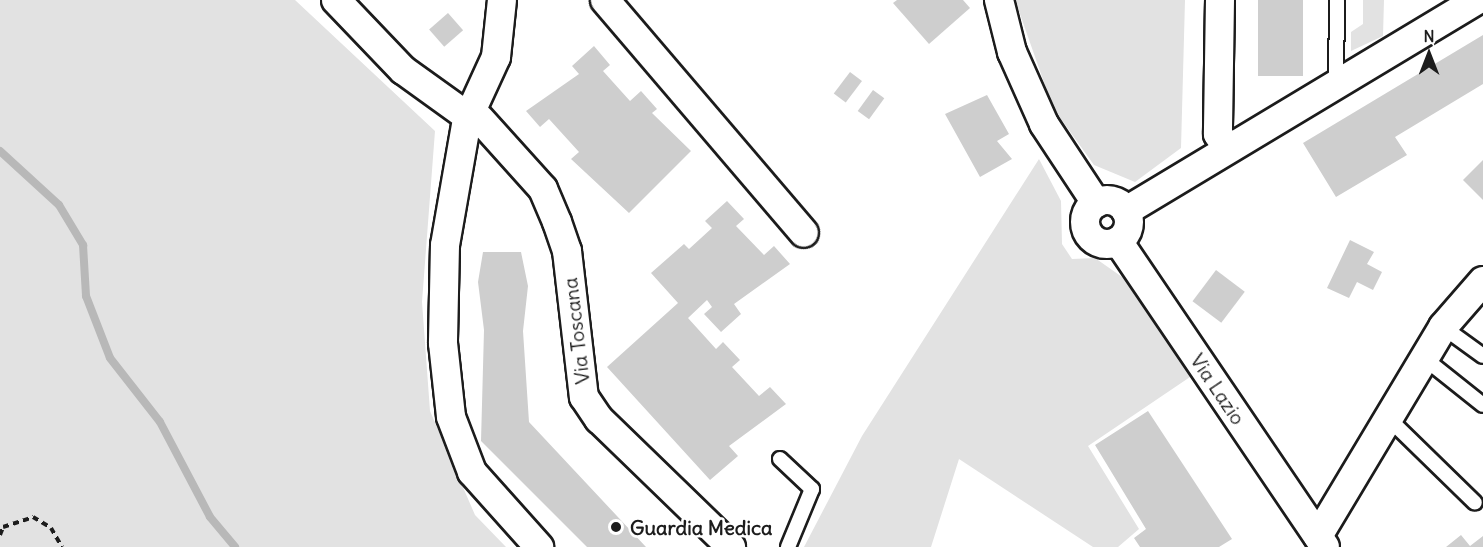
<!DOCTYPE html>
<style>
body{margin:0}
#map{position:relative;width:1483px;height:547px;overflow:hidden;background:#fff;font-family:Delius,sans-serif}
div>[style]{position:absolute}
.green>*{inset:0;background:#e2e2e2}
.stream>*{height:8px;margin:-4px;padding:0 4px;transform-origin:4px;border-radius:4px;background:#b8b8b8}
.building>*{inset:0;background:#cecece;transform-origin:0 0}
.path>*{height:4px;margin-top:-2px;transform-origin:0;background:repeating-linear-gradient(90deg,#1c1c1c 0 6px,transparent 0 10.5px)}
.roads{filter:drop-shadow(2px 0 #1c1c1c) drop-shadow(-2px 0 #1c1c1c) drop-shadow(0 2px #1c1c1c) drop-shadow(0 -2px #1c1c1c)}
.service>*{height:14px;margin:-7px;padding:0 7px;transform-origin:7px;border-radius:7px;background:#fff}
.minor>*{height:28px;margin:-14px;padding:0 14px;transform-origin:14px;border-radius:14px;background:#fff}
.minor>.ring{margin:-14px;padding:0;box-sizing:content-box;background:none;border:28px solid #fff;border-radius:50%}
.dots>*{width:16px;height:16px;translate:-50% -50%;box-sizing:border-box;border:3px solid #fff;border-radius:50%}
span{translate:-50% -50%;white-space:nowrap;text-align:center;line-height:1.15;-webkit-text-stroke:5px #fff;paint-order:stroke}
.street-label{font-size:20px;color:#1c1c1c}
.poi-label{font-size:20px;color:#1c1c1c;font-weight:700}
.left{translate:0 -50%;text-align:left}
.north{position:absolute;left:1399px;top:24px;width:60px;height:60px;-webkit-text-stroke:4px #fff;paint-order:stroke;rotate:0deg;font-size:16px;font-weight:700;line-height:24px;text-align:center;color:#1c1c1c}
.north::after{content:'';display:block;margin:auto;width:21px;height:27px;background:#1c1c1c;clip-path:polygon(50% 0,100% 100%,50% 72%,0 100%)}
</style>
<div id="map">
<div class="green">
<div style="clip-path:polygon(0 0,295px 0,435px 131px,422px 302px,430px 411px,475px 515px,506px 547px,0 547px)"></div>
<div style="clip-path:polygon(1015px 0,1185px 0,1181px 148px,1135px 182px,1094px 165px,1053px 108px)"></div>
<div style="clip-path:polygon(1363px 0,1384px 0,1383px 36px,1351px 51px,1351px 32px,1363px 24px)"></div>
<div style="clip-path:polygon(1039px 159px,1061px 201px,1062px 244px,1072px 259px,1095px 258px,1125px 279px,1193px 375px,1088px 446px,1139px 529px,1118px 547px,1093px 547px,959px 459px,931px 547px,804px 547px,862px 436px)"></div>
</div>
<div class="stream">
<div style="left:0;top:151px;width:80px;rotate:42.5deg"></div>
<div style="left:59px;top:205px;width:47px;rotate:59deg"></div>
<div style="left:83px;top:245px;width:51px;rotate:86.6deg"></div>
<div style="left:86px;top:296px;width:66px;rotate:68.8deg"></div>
<div style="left:110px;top:358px;width:81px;rotate:52deg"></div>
<div style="left:160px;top:422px;width:107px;rotate:62.2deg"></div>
<div style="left:210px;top:517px;width:39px;rotate:50deg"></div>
</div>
<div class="building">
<div style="clip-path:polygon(897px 0,963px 0,970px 8px,929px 44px,893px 3px)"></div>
<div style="left:1258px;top:0;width:45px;height:76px"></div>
<div style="left:448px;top:13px;width:23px;height:25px;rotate:49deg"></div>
<div style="clip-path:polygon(1483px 35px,1483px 84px,1395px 137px,1407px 155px,1336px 197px,1303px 143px)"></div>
<div style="clip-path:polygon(594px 46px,610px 65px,603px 71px,630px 101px,641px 91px,657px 109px,652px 113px,691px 151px,629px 213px,571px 159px,579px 152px,549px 119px,540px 127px,526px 111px,579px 74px,572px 66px)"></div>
<div style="left:850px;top:72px;width:15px;height:27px;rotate:37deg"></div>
<div style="left:873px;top:90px;width:14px;height:26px;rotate:36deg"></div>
<div style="clip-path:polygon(987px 95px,1009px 134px,997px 141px,1012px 159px,980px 177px,945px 114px)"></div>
<div style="clip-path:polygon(1483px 160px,1483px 200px,1463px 180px)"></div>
<div style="clip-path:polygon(727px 201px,744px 219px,736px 226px,764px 255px,774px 246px,790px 264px,734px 304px,741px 314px,721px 332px,704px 314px,712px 307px,707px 300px,688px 318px,716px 349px,723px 342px,740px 360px,732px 367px,759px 396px,770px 387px,786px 404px,729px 446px,738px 456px,710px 480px,607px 367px,678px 303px,651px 273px,684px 244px,689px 249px,712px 228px,705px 221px)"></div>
<div style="clip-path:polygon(1350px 240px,1374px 252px,1367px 264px,1382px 272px,1373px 290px,1357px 282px,1349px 298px,1327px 288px)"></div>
<div style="clip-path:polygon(483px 252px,521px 252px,528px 286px,523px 331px,529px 422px,646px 547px,587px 547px,481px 441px,484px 330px,478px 282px)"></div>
<div style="left:1216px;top:270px;width:36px;height:39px;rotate:37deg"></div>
<div style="clip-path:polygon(1148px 411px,1232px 539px,1219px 547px,1140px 547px,1134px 538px,1146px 529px,1095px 445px)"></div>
<div style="clip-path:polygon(1461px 535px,1470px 546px,1483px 536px,1483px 547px,1446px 547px)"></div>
</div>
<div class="path">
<div style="left:0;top:535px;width:9px;rotate:-69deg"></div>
<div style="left:3px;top:527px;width:32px;rotate:-18deg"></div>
<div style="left:33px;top:517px;width:21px;rotate:31deg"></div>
<div style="left:51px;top:528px;width:22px;rotate:60deg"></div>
</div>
<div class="roads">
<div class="service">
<div style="left:1336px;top:82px;width:82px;rotate:-89.3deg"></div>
<div style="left:1443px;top:327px;width:49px;rotate:35.9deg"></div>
<div style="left:1424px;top:358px;width:75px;rotate:38.5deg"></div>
<div style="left:1386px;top:416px;width:124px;rotate:44.3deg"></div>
<div style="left:780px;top:459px;width:44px;rotate:43.2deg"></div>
<div style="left:812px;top:489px;width:63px;rotate:112.5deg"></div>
</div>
<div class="minor">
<div style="left:336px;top:0;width:97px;rotate:46.3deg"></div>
<div style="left:403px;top:70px;width:70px;rotate:35.7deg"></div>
<div style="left:605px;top:0;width:306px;rotate:49.5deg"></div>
<div style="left:999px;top:0;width:54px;rotate:76deg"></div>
<div style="left:1012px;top:52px;width:79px;rotate:66deg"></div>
<div style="left:1044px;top:124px;width:95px;rotate:56.6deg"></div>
<div style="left:1220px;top:0;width:134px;rotate:90.9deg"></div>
<div style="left:1218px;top:134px;width:17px;rotate:57deg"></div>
<div style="left:474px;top:105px;width:53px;rotate:-65.4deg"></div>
<div style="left:496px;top:57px;width:57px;rotate:-84deg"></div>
<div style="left:480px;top:119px;width:94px;rotate:48deg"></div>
<div style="left:543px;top:189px;width:36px;rotate:67deg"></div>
<div style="left:557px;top:222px;width:31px;rotate:71deg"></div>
<div style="left:567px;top:251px;width:147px;rotate:83.4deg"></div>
<div style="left:584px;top:397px;width:27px;rotate:56deg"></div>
<div style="left:599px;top:419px;width:184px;rotate:44.1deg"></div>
<div style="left:466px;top:125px;width:122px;rotate:99.9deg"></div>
<div style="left:445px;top:245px;width:98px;rotate:91.2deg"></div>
<div style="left:443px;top:343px;width:74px;rotate:83.8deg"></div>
<div style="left:451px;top:417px;width:59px;rotate:69.1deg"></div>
<div style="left:472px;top:472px;width:101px;rotate:48.2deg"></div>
<div class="ring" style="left:1085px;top:200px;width:16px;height:16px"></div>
<div style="left:1126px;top:211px;width:410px;rotate:-31deg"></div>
<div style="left:1118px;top:241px;width:369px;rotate:55.9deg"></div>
<div style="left:1318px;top:536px;width:244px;rotate:-59.1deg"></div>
<div style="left:1443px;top:327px;width:61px;rotate:-49deg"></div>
</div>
</div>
<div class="dots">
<div style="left:616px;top:527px;background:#1c1c1c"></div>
</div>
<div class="street-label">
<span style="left:576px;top:331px;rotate:-97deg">Via Toscana</span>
<span style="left:1218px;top:389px;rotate:56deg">Via Lazio</span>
</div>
<div class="poi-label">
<span class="left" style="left:630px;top:527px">Guardia Medica</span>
</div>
<div class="north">N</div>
</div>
